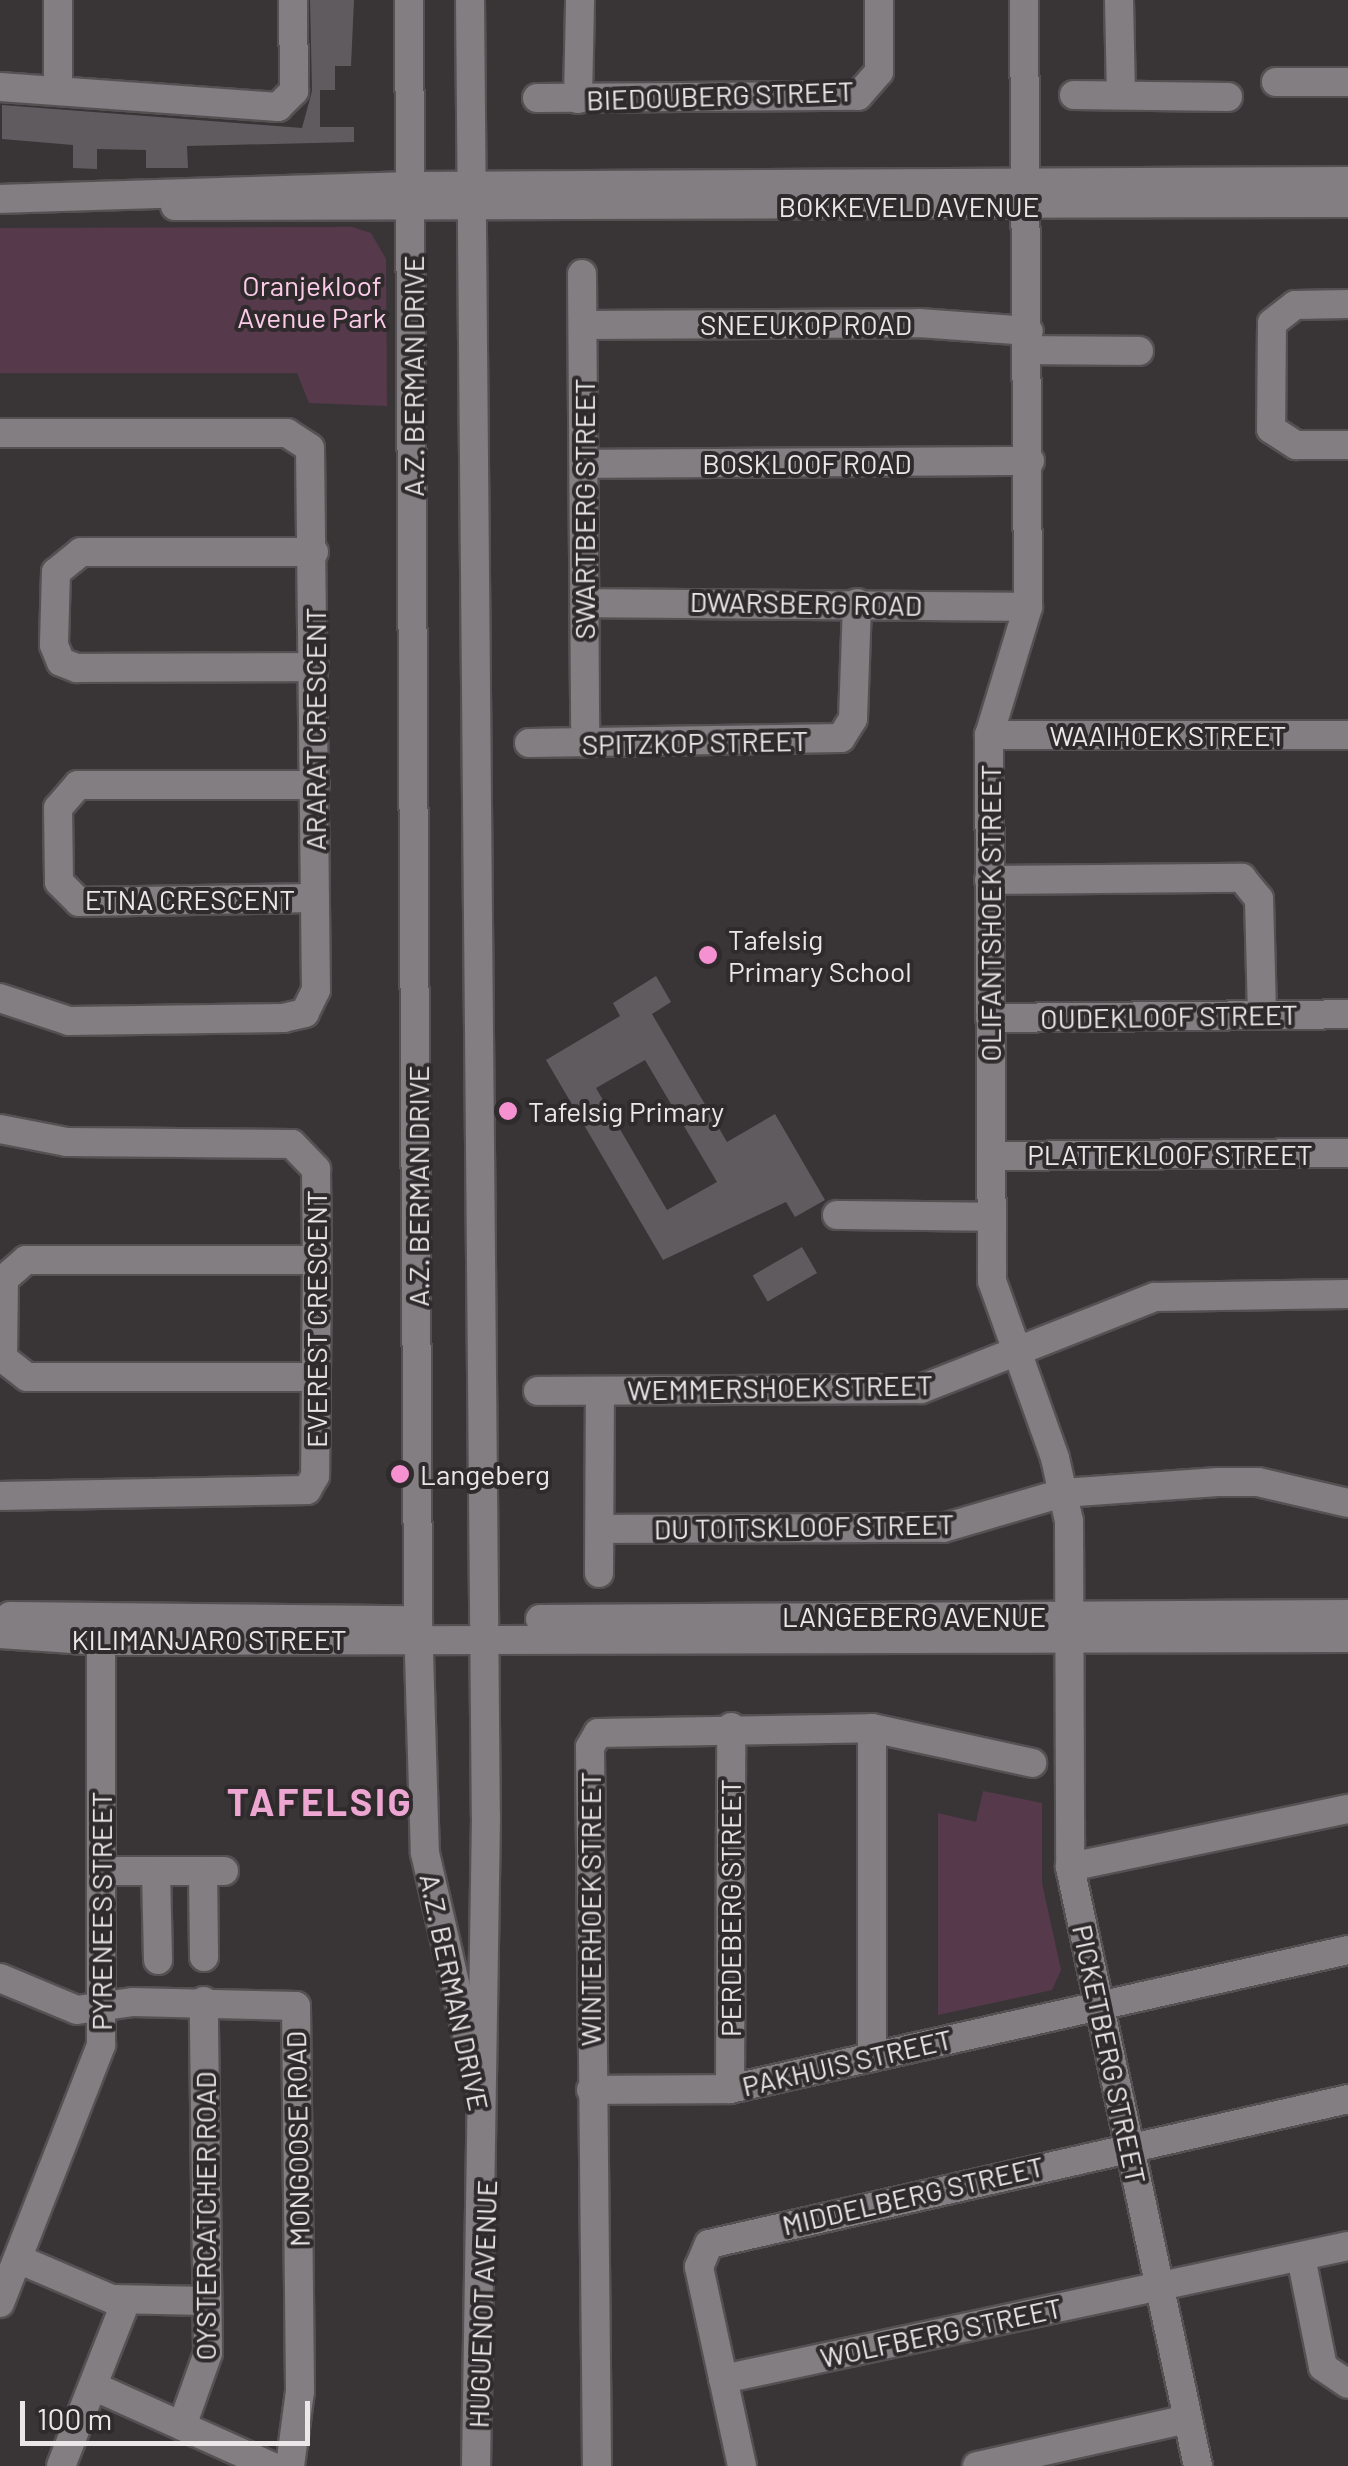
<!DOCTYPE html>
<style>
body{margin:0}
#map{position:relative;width:1348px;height:2466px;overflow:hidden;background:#393537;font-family:Barlow,sans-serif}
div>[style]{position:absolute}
.green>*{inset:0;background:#56394b}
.building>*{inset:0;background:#605b5e;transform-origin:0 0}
.roads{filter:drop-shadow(2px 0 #555153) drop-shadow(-2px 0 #555153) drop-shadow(0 2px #555153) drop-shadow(0 -2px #555153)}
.minor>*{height:28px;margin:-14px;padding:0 14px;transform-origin:14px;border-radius:14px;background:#837e81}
.dots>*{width:28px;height:28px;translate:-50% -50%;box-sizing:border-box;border:5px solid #2f2b2d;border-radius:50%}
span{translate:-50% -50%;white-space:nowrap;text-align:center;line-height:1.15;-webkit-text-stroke:8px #2f2b2d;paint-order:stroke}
.street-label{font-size:28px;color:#eae7e9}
.park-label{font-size:28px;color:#fccbe8}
.poi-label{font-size:28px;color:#eae7e9}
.left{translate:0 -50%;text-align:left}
.district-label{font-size:38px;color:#eda6d2;font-weight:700;letter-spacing:2.5px}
.scale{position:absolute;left:20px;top:2401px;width:290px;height:45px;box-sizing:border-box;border:5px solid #eae7e9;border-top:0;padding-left:12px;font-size:30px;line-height:35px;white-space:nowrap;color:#eae7e9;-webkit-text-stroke:8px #2f2b2d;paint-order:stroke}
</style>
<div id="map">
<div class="green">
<div style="clip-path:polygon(352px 227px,371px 233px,386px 259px,387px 406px,309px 403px,297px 373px,0 373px,0 228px)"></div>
<div style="clip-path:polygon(983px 1791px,1042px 1803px,1042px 1883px,1061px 1970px,1052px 1990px,938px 2015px,938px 1813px,976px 1822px)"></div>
</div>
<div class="building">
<div style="clip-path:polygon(310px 0,354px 0,351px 66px,335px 66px,335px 90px,320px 90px,320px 127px,354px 127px,354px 142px,187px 146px,188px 168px,146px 168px,146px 150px,97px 149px,97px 169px,73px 168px,73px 145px,2px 139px,2px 105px,302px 128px,312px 91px)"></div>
<div style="clip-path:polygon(evenodd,656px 976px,671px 1002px,652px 1014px,727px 1142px,775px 1114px,825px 1200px,795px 1217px,786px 1202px,663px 1260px,546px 1060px,620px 1016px,613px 1003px,656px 976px,645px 1060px,717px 1182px,667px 1210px,596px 1088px,645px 1060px)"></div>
<div style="left:802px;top:1247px;width:30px;height:57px;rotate:60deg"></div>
</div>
<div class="roads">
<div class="minor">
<div style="left:58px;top:0;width:88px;rotate:90deg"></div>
<div style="left:409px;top:0;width:1620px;rotate:89.68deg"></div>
<div style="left:418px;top:1620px;width:233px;rotate:88.3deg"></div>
<div style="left:425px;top:1853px;width:209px;rotate:77deg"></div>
<div style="left:470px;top:0;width:1817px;rotate:89.5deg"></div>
<div style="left:486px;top:1817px;width:649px;rotate:90.88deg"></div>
<div style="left:1024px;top:0;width:607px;rotate:89.62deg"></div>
<div style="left:1028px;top:607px;width:134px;rotate:106.9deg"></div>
<div style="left:989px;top:735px;width:546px;rotate:89.69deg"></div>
<div style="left:992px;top:1281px;width:188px;rotate:70.4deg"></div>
<div style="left:1055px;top:1458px;width:65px;rotate:77.5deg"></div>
<div style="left:1069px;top:1521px;width:346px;rotate:89.8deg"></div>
<div style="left:1070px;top:1867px;width:613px;rotate:77.94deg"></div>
<div style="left:1119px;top:0;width:95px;rotate:88.8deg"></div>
<div style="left:1276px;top:82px;width:72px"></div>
<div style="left:0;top:87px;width:279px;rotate:4.1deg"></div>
<div style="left:278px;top:107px;width:23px;rotate:-45deg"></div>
<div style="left:294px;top:91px;width:91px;rotate:-90.6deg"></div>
<div style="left:1074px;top:95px;width:154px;rotate:0.7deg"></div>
<div style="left:537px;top:98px;width:321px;rotate:-0.4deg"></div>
<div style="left:858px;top:96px;width:32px;rotate:-49deg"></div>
<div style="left:879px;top:72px;width:72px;rotate:-90deg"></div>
<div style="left:578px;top:99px;width:99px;rotate:-88.8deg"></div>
<div style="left:0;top:199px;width:413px;rotate:-1.8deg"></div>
<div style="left:413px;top:186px;width:935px;rotate:-0.31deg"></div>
<div style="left:175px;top:206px;width:1173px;rotate:-0.15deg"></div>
<div style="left:582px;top:274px;width:469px;rotate:89.6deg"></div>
<div style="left:1348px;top:304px;width:53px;rotate:178.9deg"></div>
<div style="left:1295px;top:305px;width:29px;rotate:142deg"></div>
<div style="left:1272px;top:323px;width:106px;rotate:90.5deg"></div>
<div style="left:1271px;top:429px;width:30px;rotate:33deg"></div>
<div style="left:1296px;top:445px;width:52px"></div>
<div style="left:583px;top:325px;width:336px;rotate:-0.3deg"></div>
<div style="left:919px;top:323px;width:110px;rotate:4.2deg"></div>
<div style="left:1028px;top:350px;width:111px;rotate:0.5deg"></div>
<div style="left:0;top:433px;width:287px"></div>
<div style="left:287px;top:433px;width:27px;rotate:33deg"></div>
<div style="left:310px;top:448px;width:542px;rotate:89.37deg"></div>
<div style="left:316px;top:990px;width:25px;rotate:116deg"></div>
<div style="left:305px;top:1013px;width:22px;rotate:167deg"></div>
<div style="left:284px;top:1018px;width:215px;rotate:179.2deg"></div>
<div style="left:69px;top:1021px;width:73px;rotate:-161.6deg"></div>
<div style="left:584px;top:464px;width:446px;rotate:-0.4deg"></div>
<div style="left:314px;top:552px;width:233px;rotate:180deg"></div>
<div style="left:81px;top:552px;width:32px;rotate:141deg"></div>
<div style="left:56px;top:572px;width:73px;rotate:91.6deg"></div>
<div style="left:54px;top:645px;width:18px;rotate:68deg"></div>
<div style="left:61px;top:662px;width:17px;rotate:21deg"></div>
<div style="left:77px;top:668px;width:237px;rotate:-0.2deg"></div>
<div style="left:585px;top:603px;width:443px;rotate:0.5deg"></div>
<div style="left:989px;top:735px;width:359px"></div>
<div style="left:529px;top:743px;width:312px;rotate:-0.9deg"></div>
<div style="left:841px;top:738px;width:22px;rotate:-58deg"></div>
<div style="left:853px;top:719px;width:116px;rotate:-88deg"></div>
<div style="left:315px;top:785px;width:237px;rotate:180deg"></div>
<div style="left:78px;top:785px;width:30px;rotate:131deg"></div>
<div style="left:58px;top:808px;width:74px;rotate:89.2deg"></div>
<div style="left:59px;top:882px;width:28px;rotate:45deg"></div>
<div style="left:79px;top:902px;width:236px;rotate:-1deg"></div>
<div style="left:989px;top:880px;width:253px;rotate:-0.5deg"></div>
<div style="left:1242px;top:878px;width:27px;rotate:51deg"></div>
<div style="left:1259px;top:899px;width:115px;rotate:88.5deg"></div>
<div style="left:990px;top:1018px;width:358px;rotate:-0.6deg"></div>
<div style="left:0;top:1129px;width:68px;rotate:11deg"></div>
<div style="left:67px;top:1142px;width:225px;rotate:0.5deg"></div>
<div style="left:292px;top:1144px;width:35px;rotate:46deg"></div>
<div style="left:316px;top:1169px;width:91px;rotate:89.4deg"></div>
<div style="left:317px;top:1260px;width:216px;rotate:90.5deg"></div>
<div style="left:315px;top:1476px;width:16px;rotate:120deg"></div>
<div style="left:307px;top:1490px;width:307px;rotate:178.9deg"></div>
<div style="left:992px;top:1156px;width:356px;rotate:-0.5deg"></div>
<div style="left:837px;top:1215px;width:155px;rotate:0.7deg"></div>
<div style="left:316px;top:1377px;width:289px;rotate:180deg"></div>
<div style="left:27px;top:1377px;width:31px;rotate:-142deg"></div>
<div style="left:3px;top:1358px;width:79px;rotate:-89.3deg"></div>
<div style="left:4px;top:1279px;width:29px;rotate:-41deg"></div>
<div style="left:26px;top:1260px;width:291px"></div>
<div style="left:538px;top:1391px;width:383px;rotate:-0.3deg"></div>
<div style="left:921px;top:1389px;width:251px;rotate:-21.5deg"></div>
<div style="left:1155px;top:1297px;width:193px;rotate:-0.9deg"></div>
<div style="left:600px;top:1529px;width:343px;rotate:-0.2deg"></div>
<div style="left:943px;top:1528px;width:125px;rotate:-16.3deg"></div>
<div style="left:1063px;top:1493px;width:155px;rotate:-4.1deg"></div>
<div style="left:1218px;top:1482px;width:40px"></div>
<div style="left:1258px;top:1482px;width:92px;rotate:13.1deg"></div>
<div style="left:599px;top:1573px;width:182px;rotate:-89.7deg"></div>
<div style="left:10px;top:1616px;width:397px;rotate:0.6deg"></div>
<div style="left:540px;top:1619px;width:808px;rotate:-0.35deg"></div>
<div style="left:0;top:1634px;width:101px;rotate:4deg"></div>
<div style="left:101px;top:1641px;width:1247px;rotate:-0.14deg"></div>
<div style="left:1070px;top:1867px;width:284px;rotate:-11.8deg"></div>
<div style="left:103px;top:1871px;width:121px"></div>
<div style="left:156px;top:1871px;width:89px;rotate:88.7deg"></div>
<div style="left:203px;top:1871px;width:86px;rotate:89.3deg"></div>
<div style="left:0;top:1978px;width:83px;rotate:22.6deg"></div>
<div style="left:77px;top:2010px;width:57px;rotate:-8.1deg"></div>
<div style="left:133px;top:2002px;width:163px;rotate:1.4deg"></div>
<div style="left:296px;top:2006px;width:385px;rotate:89.4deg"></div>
<div style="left:300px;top:2391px;width:76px;rotate:97.6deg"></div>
<div style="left:872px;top:2057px;width:329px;rotate:-90deg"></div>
<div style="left:730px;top:2089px;width:362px;rotate:-89.8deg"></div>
<div style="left:591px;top:2090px;width:139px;rotate:-0.4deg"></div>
<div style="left:730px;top:2089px;width:633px;rotate:-12.68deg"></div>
<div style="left:1301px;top:2257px;width:112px;rotate:78.7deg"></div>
<div style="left:1323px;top:2367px;width:30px;rotate:34deg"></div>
<div style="left:18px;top:2259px;width:102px;rotate:23.1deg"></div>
<div style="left:112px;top:2299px;width:95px;rotate:1.2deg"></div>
<div style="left:0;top:2303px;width:277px;rotate:-68.6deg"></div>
<div style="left:101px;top:2045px;width:419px;rotate:-90deg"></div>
<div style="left:723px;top:2379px;width:639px;rotate:-12.01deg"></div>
<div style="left:93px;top:2386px;width:195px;rotate:24.2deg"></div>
<div style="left:182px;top:2426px;width:77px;rotate:-70.4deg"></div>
<div style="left:208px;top:2353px;width:352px;rotate:-90.7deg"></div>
<div style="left:61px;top:2466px;width:177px;rotate:-68.5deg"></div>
<div style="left:597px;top:2466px;width:719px;rotate:-90.56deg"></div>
<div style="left:590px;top:1747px;width:16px;rotate:-60deg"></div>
<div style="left:598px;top:1733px;width:274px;rotate:-1deg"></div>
<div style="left:872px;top:1728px;width:164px;rotate:12.3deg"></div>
<div style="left:742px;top:2466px;width:204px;rotate:-102.2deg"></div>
<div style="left:699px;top:2267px;width:25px;rotate:-67deg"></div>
<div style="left:709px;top:2244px;width:655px;rotate:-12.78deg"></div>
<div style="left:977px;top:2466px;width:216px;rotate:-12.6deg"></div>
</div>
</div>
<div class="dots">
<div style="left:708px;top:955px;background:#f590d1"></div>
<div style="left:508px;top:1111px;background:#f590d1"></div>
<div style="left:400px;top:1474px;background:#f590d1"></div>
</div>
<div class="street-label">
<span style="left:720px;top:95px;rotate:-2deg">BIEDOUBERG STREET</span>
<span style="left:909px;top:206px">BOKKEVELD AVENUE</span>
<span style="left:806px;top:324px">SNEEUKOP ROAD</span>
<span style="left:413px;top:376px;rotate:-90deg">A.Z. BERMAN DRIVE</span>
<span style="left:807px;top:463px">BOSKLOOF ROAD</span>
<span style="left:584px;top:509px;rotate:-90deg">SWARTBERG STREET</span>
<span style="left:806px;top:603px;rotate:1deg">DWARSBERG ROAD</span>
<span style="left:315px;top:729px;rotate:-90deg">ARARAT CRESCENT</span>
<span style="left:1168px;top:735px">WAAIHOEK STREET</span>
<span style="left:695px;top:742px;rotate:-1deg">SPITZKOP STREET</span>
<span style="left:190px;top:899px">ETNA CRESCENT</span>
<span style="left:990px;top:913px;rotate:-90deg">OLIFANTSHOEK STREET</span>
<span style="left:1169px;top:1016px;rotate:-1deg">OUDEKLOOF STREET</span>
<span style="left:1170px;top:1154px">PLATTEKLOOF STREET</span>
<span style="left:418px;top:1186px;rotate:-90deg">A.Z. BERMAN DRIVE</span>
<span style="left:316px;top:1319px;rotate:-90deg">EVEREST CRESCENT</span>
<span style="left:780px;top:1387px;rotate:-1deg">WEMMERSHOEK STREET</span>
<span style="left:804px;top:1526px;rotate:-1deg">DU TOITSKLOOF STREET</span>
<span style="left:914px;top:1616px">LANGEBERG AVENUE</span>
<span style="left:209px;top:1639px">KILIMANJARO STREET</span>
<span style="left:730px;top:1908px;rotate:-90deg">PERDEBERG STREET</span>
<span style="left:590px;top:1909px;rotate:-90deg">WINTERHOEK STREET</span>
<span style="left:101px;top:1911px;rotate:-90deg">PYRENEES STREET</span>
<span style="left:455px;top:1992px;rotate:78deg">A.Z. BERMAN DRIVE</span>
<span style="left:1110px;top:2054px;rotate:78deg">PICKETBERG STREET</span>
<span style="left:847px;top:2062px;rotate:-13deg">PAKHUIS STREET</span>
<span style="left:297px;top:2139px;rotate:-91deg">MONGOOSE ROAD</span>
<span style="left:913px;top:2195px;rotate:-13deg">MIDDELBERG STREET</span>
<span style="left:205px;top:2216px;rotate:-90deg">OYSTERCATCHER ROAD</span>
<span style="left:482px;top:2304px;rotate:-88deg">HUGUENOT AVENUE</span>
<span style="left:941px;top:2332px;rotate:-12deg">WOLFBERG STREET</span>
</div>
<div class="park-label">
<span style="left:312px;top:301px">Oranjekloof<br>Avenue Park</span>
</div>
<div class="poi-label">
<span class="left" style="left:728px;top:955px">Tafelsig<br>Primary School</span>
<span class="left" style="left:528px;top:1111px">Tafelsig Primary</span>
<span class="left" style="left:420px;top:1474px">Langeberg</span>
</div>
<div class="district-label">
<span style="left:320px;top:1802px">TAFELSIG</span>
</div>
<div class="scale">100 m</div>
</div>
